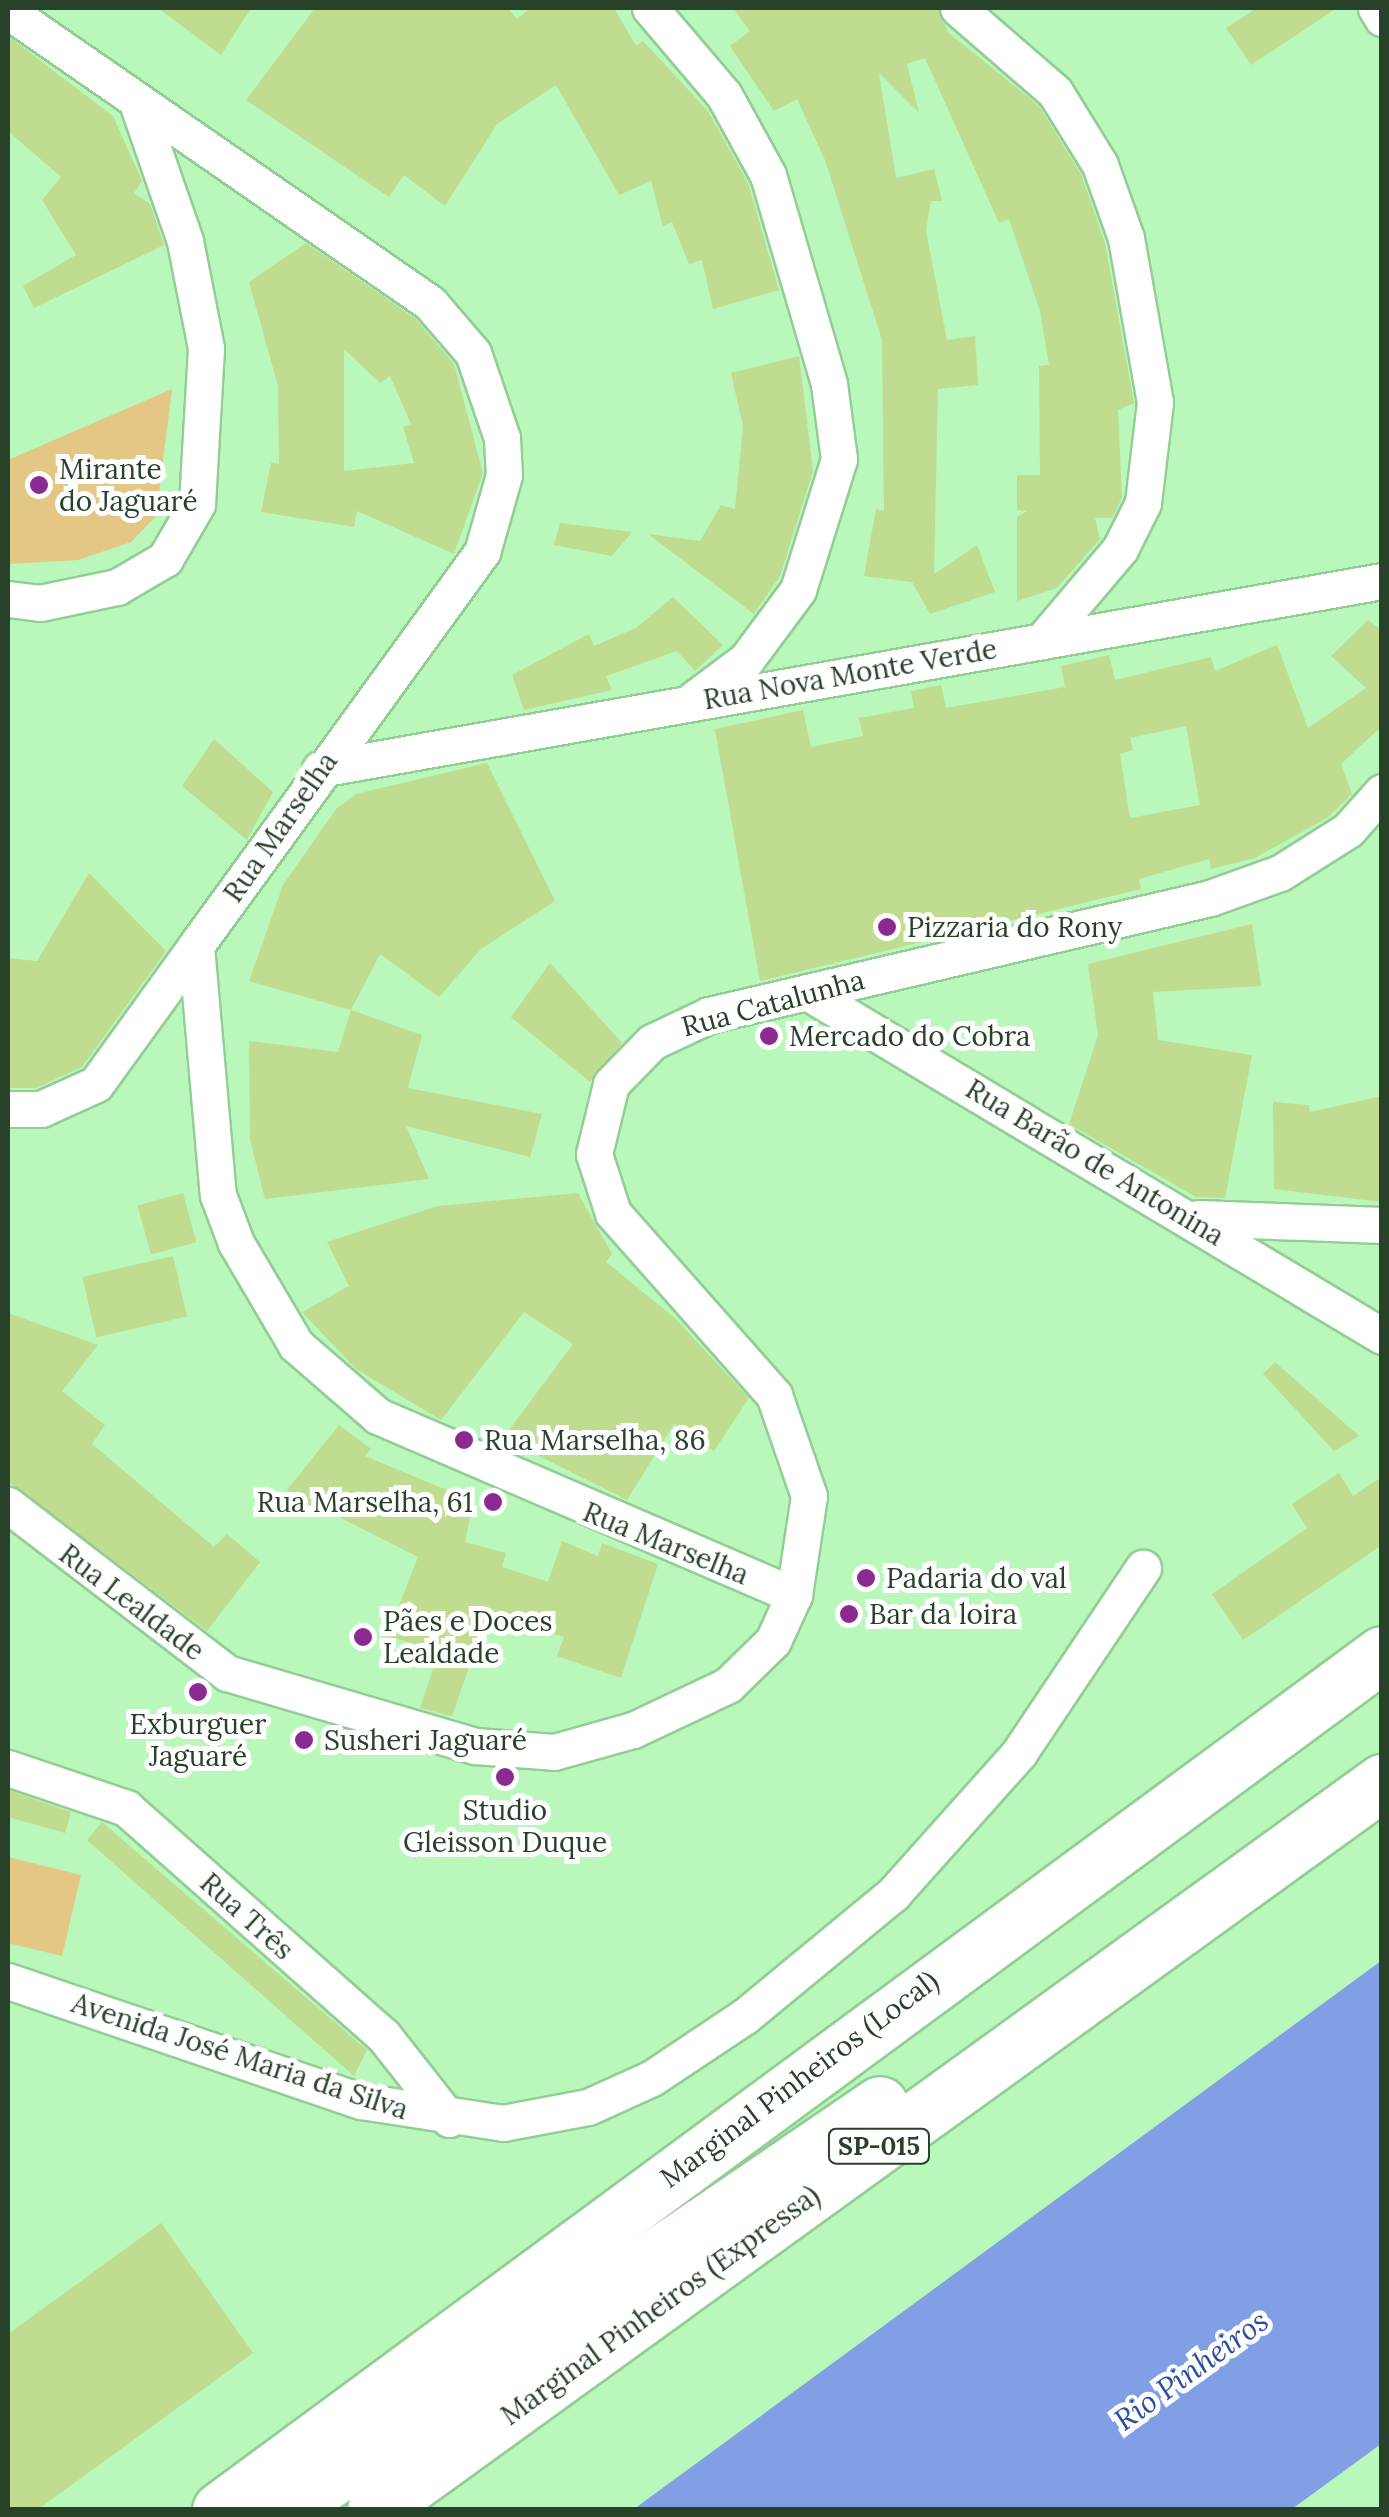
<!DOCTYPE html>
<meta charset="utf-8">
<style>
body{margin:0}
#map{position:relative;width:1389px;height:2517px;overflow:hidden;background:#b9f7bb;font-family:Lora,serif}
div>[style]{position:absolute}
.green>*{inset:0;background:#e4c685}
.water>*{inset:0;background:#809fe4}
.building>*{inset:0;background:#c0dc91;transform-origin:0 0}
.roads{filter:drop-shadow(2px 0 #92ce94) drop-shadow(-2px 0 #92ce94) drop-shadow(0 2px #92ce94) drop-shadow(0 -2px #92ce94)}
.minor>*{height:35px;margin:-17.5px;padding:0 17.5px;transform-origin:17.5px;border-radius:17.5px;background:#fff}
.trunk>*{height:55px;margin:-27.5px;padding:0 27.5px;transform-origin:27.5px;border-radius:27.5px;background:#fff}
.motorway>*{height:55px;margin:-27.5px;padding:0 27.5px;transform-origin:27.5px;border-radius:27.5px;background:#fff}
.dots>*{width:28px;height:28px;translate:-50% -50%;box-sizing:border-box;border:5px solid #fff;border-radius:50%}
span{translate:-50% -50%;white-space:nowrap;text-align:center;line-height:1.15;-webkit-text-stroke:10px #fff;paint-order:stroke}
.shield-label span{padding:2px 8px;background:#fff;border:2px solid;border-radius:8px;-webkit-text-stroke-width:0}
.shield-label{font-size:25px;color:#284129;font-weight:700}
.poi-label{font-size:28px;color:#284129}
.left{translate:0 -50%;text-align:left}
.right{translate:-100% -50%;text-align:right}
.street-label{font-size:28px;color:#284129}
.water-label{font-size:30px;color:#2d4d9e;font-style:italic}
.frame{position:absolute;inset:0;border:10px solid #284129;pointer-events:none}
</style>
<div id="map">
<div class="green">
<div style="clip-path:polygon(172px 389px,156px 516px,131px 542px,78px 560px,8px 564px,8px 460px)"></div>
<div style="clip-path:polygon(8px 1857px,81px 1875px,62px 1956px,8px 1943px)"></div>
</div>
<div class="water">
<div style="clip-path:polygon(1381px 1961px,1381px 2444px,1292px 2509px,634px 2509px)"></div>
</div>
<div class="building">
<div style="clip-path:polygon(158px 8px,251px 8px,221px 55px)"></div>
<div style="clip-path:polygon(315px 8px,508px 8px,517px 19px,530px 8px,614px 8px,636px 46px,643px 41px,708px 111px,748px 183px,779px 290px,713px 309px,702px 260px,689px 264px,672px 222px,663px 226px,651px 181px,619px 195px,556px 85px,497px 124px,445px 206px,404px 175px,389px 197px,246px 100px)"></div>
<div style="clip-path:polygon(733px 8px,937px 8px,948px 32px,1039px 106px,1081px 174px,1105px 243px,1134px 403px,1118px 410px,1122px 498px,1112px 518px,1095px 518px,1100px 539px,1057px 588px,1017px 601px,1017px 517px,1027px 511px,1017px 510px,1017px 475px,1040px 475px,1039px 366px,1049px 365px,1040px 311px,1009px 219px,999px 223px,925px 58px,907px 64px,919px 113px,879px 73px,896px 178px,934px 169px,942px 201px,931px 201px,926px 231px,947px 340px,975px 336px,978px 385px,938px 389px,934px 574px,977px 545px,995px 592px,930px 614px,912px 582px,864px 576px,876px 509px,884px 511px,882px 340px,825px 160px,797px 99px,774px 111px,730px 46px,750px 31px)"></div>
<div style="clip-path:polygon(1257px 8px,1337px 8px,1251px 65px,1226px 28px)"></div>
<div style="clip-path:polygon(8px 36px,113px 116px,142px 181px,134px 193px,150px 204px,164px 245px,34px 308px,23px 286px,76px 255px,42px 200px,61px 177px,8px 131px)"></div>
<div style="clip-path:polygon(evenodd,306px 243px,416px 319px,454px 364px,483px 473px,454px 554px,357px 511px,354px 527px,261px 512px,271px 463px,279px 464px,278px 386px,249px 282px,306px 243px,344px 349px,380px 383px,390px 376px,411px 424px,403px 427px,414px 463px,344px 471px,344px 349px)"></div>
<div style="clip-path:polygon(799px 356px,813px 471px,780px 576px,754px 614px,648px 534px,700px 541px,721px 505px,735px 509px,743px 426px,731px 373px)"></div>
<div style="clip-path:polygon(560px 523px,632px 532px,612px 556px,554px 545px)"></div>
<div style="clip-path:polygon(673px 597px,723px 645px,695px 671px,677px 651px,606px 676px,612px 690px,524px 710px,512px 675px,589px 634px,594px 646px,636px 628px)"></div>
<div style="clip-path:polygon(evenodd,1368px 620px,1382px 631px,1382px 726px,1341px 764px,1352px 794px,1327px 818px,1255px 858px,1211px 869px,1209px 859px,1139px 879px,1141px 889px,760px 981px,715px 729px,803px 710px,811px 747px,863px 736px,859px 718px,914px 708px,911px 691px,941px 685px,946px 708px,1065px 687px,1061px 666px,1109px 655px,1115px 680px,1211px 657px,1215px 671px,1277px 645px,1308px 728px,1366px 688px,1331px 656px,1368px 620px,1186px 726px,1200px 805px,1130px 818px,1120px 754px,1133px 750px,1130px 738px,1186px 726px)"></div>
<div style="clip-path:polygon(214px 739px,273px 792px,247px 840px,182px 786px)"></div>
<div style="clip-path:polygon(487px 763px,555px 901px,481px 949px,439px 997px,380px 954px,351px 1010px,249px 981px,283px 885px,336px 809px,356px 794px)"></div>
<div style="clip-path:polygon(89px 873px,166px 951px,82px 1067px,36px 1088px,8px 1088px,8px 958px,37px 961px)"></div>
<div style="clip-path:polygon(1252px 924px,1261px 986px,1153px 992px,1158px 1040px,1252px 1055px,1225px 1198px,1196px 1197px,1069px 1124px,1098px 1035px,1088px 964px)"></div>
<div style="clip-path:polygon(550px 963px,622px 1043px,590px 1082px,511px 1017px)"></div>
<div style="clip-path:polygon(351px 1010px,422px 1035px,408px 1088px,542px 1114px,530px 1157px,406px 1126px,429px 1179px,265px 1199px,250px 1139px,249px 1041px,338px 1052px)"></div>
<div style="clip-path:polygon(1382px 1096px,1382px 1202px,1274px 1189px,1273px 1102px,1309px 1105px,1310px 1112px)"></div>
<div style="left:183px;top:1193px;width:51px;height:47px;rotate:75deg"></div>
<div style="clip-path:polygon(578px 1193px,612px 1254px,606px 1262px,675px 1318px,749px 1398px,714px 1451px,674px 1424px,627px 1500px,503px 1438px,573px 1344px,524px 1312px,441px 1420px,356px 1369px,302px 1312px,349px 1286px,327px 1242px,438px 1206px)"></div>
<div style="left:173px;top:1256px;width:62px;height:93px;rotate:77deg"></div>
<div style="clip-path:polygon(8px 1313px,98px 1345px,62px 1391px,105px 1425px,92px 1444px,214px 1547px,227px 1534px,260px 1562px,207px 1631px,8px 1481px)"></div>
<div style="clip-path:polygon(1275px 1362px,1359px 1436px,1334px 1451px,1263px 1374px)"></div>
<div style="clip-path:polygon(339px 1425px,371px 1449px,365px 1456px,473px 1501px,465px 1542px,506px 1553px,502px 1567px,548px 1582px,562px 1541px,598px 1556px,602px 1543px,658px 1564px,621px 1678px,557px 1656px,564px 1637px,487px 1615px,452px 1716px,420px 1708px,439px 1651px,387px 1636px,418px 1557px,325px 1510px,320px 1517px,287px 1490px)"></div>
<div style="clip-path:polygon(1339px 1473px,1353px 1496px,1382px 1477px,1382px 1545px,1243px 1640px,1212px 1594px,1307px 1528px,1292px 1504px)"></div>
<div style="clip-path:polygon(8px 1790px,71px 1812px,65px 1833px,8px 1817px)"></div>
<div style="clip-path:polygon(102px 1822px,367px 2050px,354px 2076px,87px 1840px)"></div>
<div style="clip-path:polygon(161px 2223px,253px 2353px,37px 2510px,8px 2510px,8px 2334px)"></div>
</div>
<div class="roads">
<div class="minor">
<div style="left:650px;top:8px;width:114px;rotate:49.6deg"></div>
<div style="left:724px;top:95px;width:91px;rotate:61.2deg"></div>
<div style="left:768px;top:175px;width:218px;rotate:73.7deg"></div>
<div style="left:829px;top:384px;width:76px;rotate:82.4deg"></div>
<div style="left:839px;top:459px;width:137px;rotate:107.4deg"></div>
<div style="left:798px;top:590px;width:87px;rotate:126.6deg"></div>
<div style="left:746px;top:660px;width:64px;rotate:143.3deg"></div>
<div style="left:958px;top:8px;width:128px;rotate:40.9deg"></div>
<div style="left:1055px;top:92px;width:86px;rotate:58.3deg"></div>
<div style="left:1100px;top:165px;width:77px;rotate:70.4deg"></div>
<div style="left:1126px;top:238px;width:167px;rotate:80deg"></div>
<div style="left:1155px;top:402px;width:102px;rotate:96.8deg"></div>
<div style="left:1143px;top:503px;width:51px;rotate:116.6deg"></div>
<div style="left:1120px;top:549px;width:121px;rotate:130.3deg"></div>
<div style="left:1376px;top:8px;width:12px;rotate:59deg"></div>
<div style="left:8px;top:11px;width:513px;rotate:34.68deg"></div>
<div style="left:430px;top:303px;width:66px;rotate:49.3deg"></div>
<div style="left:473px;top:353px;width:90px;rotate:71.2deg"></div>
<div style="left:502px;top:438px;width:37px;rotate:87deg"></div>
<div style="left:504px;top:475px;width:80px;rotate:105.9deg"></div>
<div style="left:482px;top:552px;width:487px;rotate:126deg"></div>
<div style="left:196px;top:946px;width:250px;rotate:85deg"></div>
<div style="left:218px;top:1195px;width:51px;rotate:69.4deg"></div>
<div style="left:236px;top:1243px;width:118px;rotate:59.5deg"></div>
<div style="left:296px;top:1345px;width:108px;rotate:40.9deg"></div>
<div style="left:378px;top:1416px;width:453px;rotate:23.3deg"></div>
<div style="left:8px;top:599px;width:32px;rotate:7deg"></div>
<div style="left:40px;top:603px;width:79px;rotate:-11.7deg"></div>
<div style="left:117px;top:587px;width:56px;rotate:-30.3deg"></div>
<div style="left:165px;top:559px;width:64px;rotate:-59.8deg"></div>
<div style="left:197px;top:504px;width:156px;rotate:-86.7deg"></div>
<div style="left:206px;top:348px;width:109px;rotate:-101.1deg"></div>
<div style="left:185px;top:241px;width:147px;rotate:-109.1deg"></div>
<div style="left:320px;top:769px;width:1079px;rotate:-10.04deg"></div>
<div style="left:807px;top:992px;width:670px;rotate:30.89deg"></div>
<div style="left:8px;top:1109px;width:33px"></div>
<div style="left:41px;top:1109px;width:60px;rotate:-24.4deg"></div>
<div style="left:96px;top:1084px;width:170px;rotate:-54.1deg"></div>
<div style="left:1198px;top:1218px;width:184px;rotate:2.2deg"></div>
<div style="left:8px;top:1505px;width:276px;rotate:37.5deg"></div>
<div style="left:227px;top:1673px;width:259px;rotate:16.4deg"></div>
<div style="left:475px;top:1746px;width:79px;rotate:4.3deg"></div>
<div style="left:554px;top:1752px;width:82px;rotate:-15.6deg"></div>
<div style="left:633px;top:1730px;width:105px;rotate:-25.3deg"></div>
<div style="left:728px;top:1685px;width:63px;rotate:-44.4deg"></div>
<div style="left:773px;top:1641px;width:51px;rotate:-65.5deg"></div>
<div style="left:794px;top:1595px;width:100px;rotate:-81.4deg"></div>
<div style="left:809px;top:1496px;width:107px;rotate:-109.1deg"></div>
<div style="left:774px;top:1395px;width:243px;rotate:-131.5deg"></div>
<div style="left:613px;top:1213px;width:62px;rotate:-107.9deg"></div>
<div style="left:594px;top:1154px;width:72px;rotate:-76.3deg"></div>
<div style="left:611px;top:1084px;width:59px;rotate:-45.7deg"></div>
<div style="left:652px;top:1042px;width:63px;rotate:-25.3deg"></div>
<div style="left:709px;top:1015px;width:514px;rotate:-13.14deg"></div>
<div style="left:1210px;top:898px;width:74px;rotate:-19.7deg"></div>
<div style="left:1280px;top:873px;width:80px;rotate:-32.3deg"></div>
<div style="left:1348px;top:830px;width:51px;rotate:-48.2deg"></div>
<div style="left:8px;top:1768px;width:125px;rotate:18.7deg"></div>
<div style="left:126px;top:1808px;width:343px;rotate:41.5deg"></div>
<div style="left:383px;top:2035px;width:107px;rotate:51.8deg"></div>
<div style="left:8px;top:1981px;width:373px;rotate:18.8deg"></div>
<div style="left:361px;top:2101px;width:144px;rotate:8.8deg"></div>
<div style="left:503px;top:2123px;width:86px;rotate:-10.7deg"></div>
<div style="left:588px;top:2107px;width:70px;rotate:-24.4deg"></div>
<div style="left:652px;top:2078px;width:112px;rotate:-33.7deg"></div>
<div style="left:745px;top:2016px;width:192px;rotate:-39.5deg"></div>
<div style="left:893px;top:1894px;width:189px;rotate:-48.2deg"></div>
<div style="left:1019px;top:1753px;width:223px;rotate:-56.2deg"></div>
</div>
<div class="trunk">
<div style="left:220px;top:2510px;width:1443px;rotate:-36.38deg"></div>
</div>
<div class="motorway">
<div style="left:285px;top:2510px;width:720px;rotate:-34.31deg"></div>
<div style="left:375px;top:2510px;width:1243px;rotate:-35.86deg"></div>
</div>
</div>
<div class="dots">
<div style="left:39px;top:485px;background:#8c2a93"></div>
<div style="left:887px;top:927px;background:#8c2a93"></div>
<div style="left:769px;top:1036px;background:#8c2a93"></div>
<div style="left:464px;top:1440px;background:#8c2a93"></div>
<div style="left:493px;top:1502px;background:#8c2a93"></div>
<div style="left:866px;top:1578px;background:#8c2a93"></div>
<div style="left:849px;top:1614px;background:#8c2a93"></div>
<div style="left:363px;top:1637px;background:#8c2a93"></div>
<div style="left:198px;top:1692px;background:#8c2a93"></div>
<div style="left:304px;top:1740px;background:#8c2a93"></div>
<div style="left:505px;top:1777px;background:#8c2a93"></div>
</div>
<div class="shield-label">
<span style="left:879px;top:2146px">SP-015</span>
</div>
<div class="poi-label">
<span class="left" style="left:59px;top:485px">Mirante<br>do Jaguaré</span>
<span class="left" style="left:907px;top:927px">Pizzaria do Rony</span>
<span class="left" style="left:789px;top:1036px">Mercado do Cobra</span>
<span class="left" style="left:484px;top:1440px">Rua Marselha, 86</span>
<span class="right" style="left:473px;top:1502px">Rua Marselha, 61</span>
<span class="left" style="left:886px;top:1578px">Padaria do val</span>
<span class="left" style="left:869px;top:1614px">Bar da loira</span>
<span class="left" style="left:383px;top:1637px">Pães e Doces<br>Lealdade</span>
<span style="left:198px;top:1740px">Exburguer<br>Jaguaré</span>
<span class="left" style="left:324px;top:1740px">Susheri Jaguaré</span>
<span style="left:505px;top:1826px">Studio<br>Gleisson Duque</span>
</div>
<div class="street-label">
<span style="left:850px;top:674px;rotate:-10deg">Rua Nova Monte Verde</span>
<span style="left:280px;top:827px;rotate:-55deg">Rua Marselha</span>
<span style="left:773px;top:1003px;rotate:-15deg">Rua Catalunha</span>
<span style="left:1095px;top:1162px;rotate:31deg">Rua Barão de Antonina</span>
<span style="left:666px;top:1543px;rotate:22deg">Rua Marselha</span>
<span style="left:132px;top:1602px;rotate:37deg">Rua Lealdade</span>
<span style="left:247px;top:1916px;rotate:42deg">Rua Três</span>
<span style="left:240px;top:2056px;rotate:18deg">Avenida José Maria da Silva</span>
<span style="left:799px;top:2079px;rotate:-37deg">Marginal Pinheiros (Local)</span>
<span style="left:660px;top:2305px;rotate:-36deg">Marginal Pinheiros (Expressa)</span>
</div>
<div class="water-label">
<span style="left:1191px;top:2370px;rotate:-36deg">Rio Pinheiros</span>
</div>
<div class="frame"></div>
</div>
